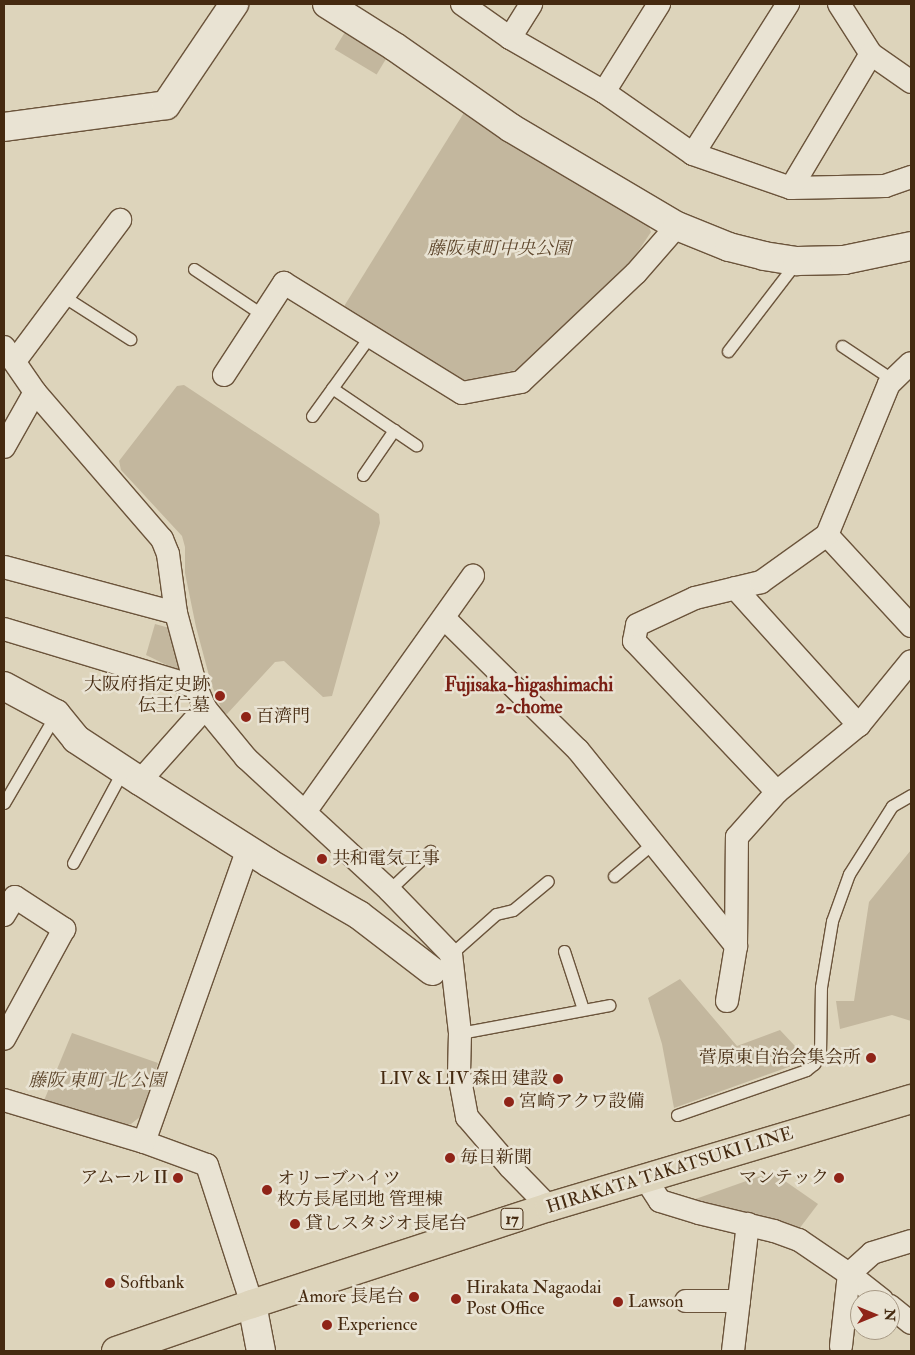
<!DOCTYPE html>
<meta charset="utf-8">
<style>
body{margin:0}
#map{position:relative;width:915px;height:1355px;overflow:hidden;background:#ddd4bb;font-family:"IM FELL Double Pica","Noto Serif JP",serif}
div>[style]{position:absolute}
.green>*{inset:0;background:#c3b79e;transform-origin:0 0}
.roads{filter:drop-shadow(1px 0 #6b543b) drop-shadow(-1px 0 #6b543b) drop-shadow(0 1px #6b543b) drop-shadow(0 -1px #6b543b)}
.service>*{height:11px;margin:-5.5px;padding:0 5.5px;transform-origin:5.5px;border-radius:5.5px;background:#e9e3d3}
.minor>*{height:22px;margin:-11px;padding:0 11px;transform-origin:11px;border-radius:11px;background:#e9e3d3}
.tertiary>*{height:28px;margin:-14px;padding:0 14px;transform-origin:14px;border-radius:14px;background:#e9e3d3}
.primary>*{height:28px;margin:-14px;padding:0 14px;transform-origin:14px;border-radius:14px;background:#ddd4bb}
.dots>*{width:14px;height:14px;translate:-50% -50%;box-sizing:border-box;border:2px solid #e9e3d3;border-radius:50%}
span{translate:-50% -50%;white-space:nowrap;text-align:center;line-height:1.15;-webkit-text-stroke:5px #e9e3d3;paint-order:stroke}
.shield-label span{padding:1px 4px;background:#e9e3d3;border:1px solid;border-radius:4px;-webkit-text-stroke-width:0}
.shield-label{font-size:16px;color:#452a10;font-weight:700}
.park-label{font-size:18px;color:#5e462c;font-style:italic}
.poi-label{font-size:18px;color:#452a10}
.right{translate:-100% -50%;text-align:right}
.left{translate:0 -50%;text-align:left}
.street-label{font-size:18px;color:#452a10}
.neighbourhood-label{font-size:19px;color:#7a1f14;font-weight:700}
.frame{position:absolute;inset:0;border:5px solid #452a10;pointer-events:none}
.north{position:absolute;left:850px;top:1290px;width:50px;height:50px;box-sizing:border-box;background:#e9e3d3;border:1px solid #a79985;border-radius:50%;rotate:90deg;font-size:14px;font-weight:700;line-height:20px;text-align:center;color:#452a10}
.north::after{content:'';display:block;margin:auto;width:18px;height:22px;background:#8f2418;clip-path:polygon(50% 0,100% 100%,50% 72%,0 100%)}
</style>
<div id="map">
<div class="green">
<div style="left:348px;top:27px;width:49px;height:26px;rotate:31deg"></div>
<div style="clip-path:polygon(465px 111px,646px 220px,651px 232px,629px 265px,520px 369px,465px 382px,343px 308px)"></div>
<div style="clip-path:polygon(184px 385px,379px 514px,380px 523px,332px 696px,323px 697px,284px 661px,275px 662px,227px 714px,223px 713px,211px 683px,196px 627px,185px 573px,185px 547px,182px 536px,121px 470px,119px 461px,177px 386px)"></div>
<div style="clip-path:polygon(155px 624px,173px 629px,185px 674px,146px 655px)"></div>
<div style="clip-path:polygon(911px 850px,911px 1021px,892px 1015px,840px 1029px,836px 1001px,854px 1001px,869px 902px)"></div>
<div style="clip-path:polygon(680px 979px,737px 1046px,780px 1030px,808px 1060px,674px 1108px,662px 1044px,648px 998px)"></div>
<div style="clip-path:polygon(72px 1033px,158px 1063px,141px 1116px,131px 1124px,125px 1125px,43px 1103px)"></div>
<div style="clip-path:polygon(772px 1172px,818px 1204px,796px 1233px,687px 1202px)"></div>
</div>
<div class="roads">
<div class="service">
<div style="left:194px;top:269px;width:83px;rotate:33.7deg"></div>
<div style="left:63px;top:296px;width:80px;rotate:32.7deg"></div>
<div style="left:842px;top:346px;width:61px;rotate:33.7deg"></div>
<div style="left:728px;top:351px;width:113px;rotate:-52.5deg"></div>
<div style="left:332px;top:388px;width:102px;rotate:34.2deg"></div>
<div style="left:312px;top:416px;width:99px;rotate:-54.1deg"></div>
<div style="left:363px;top:475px;width:55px;rotate:-55.4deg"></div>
<div style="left:4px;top:803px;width:103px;rotate:-59.7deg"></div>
<div style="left:73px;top:863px;width:106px;rotate:-61.7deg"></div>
<div style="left:614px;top:876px;width:51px;rotate:-40.2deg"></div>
<div style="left:389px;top:890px;width:57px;rotate:-43.6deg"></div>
<div style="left:564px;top:951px;width:61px;rotate:71.9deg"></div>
<div style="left:451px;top:954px;width:60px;rotate:-41.6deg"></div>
<div style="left:496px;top:914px;width:17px;rotate:-13deg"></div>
<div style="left:513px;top:910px;width:45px;rotate:-39.6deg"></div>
<div style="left:460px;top:1033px;width:152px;rotate:-10.6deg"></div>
<div style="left:677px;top:1115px;width:137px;rotate:-19.2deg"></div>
<div style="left:806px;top:1070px;width:10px;rotate:-37deg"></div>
<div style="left:814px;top:1064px;width:11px;rotate:-56deg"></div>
<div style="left:820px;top:1055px;width:68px;rotate:-89.2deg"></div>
<div style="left:821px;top:987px;width:67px;rotate:-80.5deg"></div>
<div style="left:832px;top:921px;width:50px;rotate:-70.1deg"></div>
<div style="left:849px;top:874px;width:80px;rotate:-57.7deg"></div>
<div style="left:892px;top:806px;width:22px;rotate:-30deg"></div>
</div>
<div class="minor">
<div style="left:462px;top:4px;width:59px;rotate:35.3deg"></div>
<div style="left:510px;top:38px;width:108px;rotate:29.9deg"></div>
<div style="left:604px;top:92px;width:108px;rotate:34.9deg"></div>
<div style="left:693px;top:154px;width:104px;rotate:19.1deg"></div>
<div style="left:791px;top:188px;width:94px;rotate:-1.2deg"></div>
<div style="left:885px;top:186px;width:28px;rotate:-19deg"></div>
<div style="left:839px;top:4px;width:59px;rotate:57.4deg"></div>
<div style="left:871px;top:54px;width:49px;rotate:35deg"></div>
<div style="left:510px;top:38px;width:40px;rotate:-58deg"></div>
<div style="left:604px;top:92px;width:104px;rotate:-58deg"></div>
<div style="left:693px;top:154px;width:178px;rotate:-57.7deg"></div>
<div style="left:791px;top:188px;width:156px;rotate:-59.2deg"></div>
<div style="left:4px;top:347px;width:55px;rotate:55.4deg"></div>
<div style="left:35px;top:392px;width:194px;rotate:49.2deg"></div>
<div style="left:162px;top:539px;width:16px;rotate:68deg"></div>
<div style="left:168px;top:554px;width:60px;rotate:82.3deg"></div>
<div style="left:176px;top:613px;width:77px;rotate:74.9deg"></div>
<div style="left:196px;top:687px;width:23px;rotate:67deg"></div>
<div style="left:205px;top:708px;width:65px;rotate:50.6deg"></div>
<div style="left:246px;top:758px;width:195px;rotate:42.7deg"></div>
<div style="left:389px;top:890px;width:89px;rotate:45.9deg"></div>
<div style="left:451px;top:954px;width:80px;rotate:83.5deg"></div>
<div style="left:460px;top:1033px;width:41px;rotate:91.4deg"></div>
<div style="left:459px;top:1074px;width:44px;rotate:79.5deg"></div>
<div style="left:467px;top:1117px;width:66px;rotate:49.3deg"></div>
<div style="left:510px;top:1167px;width:56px;rotate:45.7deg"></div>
<div style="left:15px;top:361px;width:176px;rotate:-53.3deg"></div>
<div style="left:224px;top:375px;width:110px;rotate:-56.9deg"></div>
<div style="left:284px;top:283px;width:209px;rotate:31.7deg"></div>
<div style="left:462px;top:393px;width:60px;rotate:-10.6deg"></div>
<div style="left:521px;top:382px;width:158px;rotate:-43.5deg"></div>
<div style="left:636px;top:273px;width:62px;rotate:-48.9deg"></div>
<div style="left:4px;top:447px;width:63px;rotate:-60.6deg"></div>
<div style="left:827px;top:535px;width:124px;rotate:47.3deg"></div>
<div style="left:4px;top:567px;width:178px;rotate:15deg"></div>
<div style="left:735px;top:588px;width:185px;rotate:47.9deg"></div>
<div style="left:444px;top:618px;width:188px;rotate:44.6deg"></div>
<div style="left:578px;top:750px;width:252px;rotate:51.1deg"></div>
<div style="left:4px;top:629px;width:201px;rotate:16.8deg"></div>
<div style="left:140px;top:781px;width:98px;rotate:-48.3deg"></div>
<div style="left:777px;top:792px;width:208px;rotate:-133.4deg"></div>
<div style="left:634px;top:641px;width:16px;rotate:-79deg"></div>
<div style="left:637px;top:625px;width:64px;rotate:-25deg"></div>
<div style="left:695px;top:598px;width:68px;rotate:-13.6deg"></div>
<div style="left:761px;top:582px;width:81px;rotate:-35.5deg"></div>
<div style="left:827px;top:535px;width:163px;rotate:-67.7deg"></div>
<div style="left:889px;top:384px;width:30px;rotate:-44deg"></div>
<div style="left:305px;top:812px;width:290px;rotate:-54.6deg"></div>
<div style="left:4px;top:915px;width:21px;rotate:-59deg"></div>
<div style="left:15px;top:897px;width:59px;rotate:33.1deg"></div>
<div style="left:64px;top:929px;width:125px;rotate:118.6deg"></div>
<div style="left:727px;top:1001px;width:56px;rotate:-80.7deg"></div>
<div style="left:736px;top:946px;width:109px;rotate:-89.5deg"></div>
<div style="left:737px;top:837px;width:60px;rotate:-48.4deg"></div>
<div style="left:777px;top:792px;width:106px;rotate:-39.3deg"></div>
<div style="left:859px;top:725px;width:82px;rotate:-50.9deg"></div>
<div style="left:4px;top:1100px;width:146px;rotate:16.7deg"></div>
<div style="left:144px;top:1142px;width:67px;rotate:20.1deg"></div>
<div style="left:207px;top:1165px;width:146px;rotate:72.1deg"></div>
<div style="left:144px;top:1142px;width:311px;rotate:-70.5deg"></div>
<div style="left:645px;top:1178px;width:27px;rotate:57deg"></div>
<div style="left:660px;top:1201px;width:41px;rotate:17.1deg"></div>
<div style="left:699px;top:1213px;width:77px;rotate:13.5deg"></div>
<div style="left:774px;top:1231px;width:27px;rotate:20deg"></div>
<div style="left:799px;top:1240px;width:60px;rotate:34.2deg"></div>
<div style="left:849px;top:1274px;width:42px;rotate:38.2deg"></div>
<div style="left:686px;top:1301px;width:53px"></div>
<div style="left:890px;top:1306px;width:27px;rotate:39deg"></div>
<div style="left:841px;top:1346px;width:72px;rotate:-83.7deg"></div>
<div style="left:849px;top:1274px;width:31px;rotate:-42deg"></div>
<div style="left:872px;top:1253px;width:41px;rotate:-17.1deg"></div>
<div style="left:733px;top:1351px;width:128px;rotate:-83.3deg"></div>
</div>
<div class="tertiary">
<div style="left:327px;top:4px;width:80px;rotate:32.3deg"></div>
<div style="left:395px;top:47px;width:141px;rotate:34.9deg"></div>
<div style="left:511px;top:128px;width:193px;rotate:30.6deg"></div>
<div style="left:677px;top:226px;width:56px;rotate:22deg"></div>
<div style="left:729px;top:247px;width:36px;rotate:14deg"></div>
<div style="left:764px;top:256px;width:33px;rotate:9deg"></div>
<div style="left:797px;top:261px;width:47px;rotate:-1.2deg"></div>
<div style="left:844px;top:260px;width:68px;rotate:-11.8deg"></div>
<div style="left:4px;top:127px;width:163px;rotate:-7.7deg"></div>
<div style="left:166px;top:105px;width:122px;rotate:-56deg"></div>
<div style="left:4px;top:686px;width:59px;rotate:28.3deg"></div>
<div style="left:56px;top:714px;width:32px;rotate:51deg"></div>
<div style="left:76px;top:739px;width:77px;rotate:33.3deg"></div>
<div style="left:140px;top:781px;width:153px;rotate:32.4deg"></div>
<div style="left:269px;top:863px;width:104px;rotate:30deg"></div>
<div style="left:359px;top:915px;width:92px;rotate:37.5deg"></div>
<div style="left:252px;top:1304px;width:48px;rotate:79.2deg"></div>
</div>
<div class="primary">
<div style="left:116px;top:1351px;width:144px;rotate:-19.1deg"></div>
<div style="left:252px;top:1304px;width:312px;rotate:-18.1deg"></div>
<div style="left:549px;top:1207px;width:378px;rotate:-16.6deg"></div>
</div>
</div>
<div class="dots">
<div style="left:220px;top:696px;background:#8f2418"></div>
<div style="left:246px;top:717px;background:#8f2418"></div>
<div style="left:322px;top:859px;background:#8f2418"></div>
<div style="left:871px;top:1058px;background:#8f2418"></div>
<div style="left:558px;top:1079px;background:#8f2418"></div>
<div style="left:509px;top:1102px;background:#8f2418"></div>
<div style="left:450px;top:1158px;background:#8f2418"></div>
<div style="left:178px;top:1178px;background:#8f2418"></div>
<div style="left:839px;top:1178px;background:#8f2418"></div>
<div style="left:267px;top:1190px;background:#8f2418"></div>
<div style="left:295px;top:1224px;background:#8f2418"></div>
<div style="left:110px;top:1283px;background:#8f2418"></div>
<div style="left:414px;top:1297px;background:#8f2418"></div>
<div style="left:456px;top:1299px;background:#8f2418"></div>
<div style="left:618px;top:1302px;background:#8f2418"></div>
<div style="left:327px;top:1325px;background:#8f2418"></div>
</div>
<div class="shield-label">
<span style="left:512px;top:1219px">17</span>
</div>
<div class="park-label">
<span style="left:499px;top:249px">藤阪東町中央公園</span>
<span style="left:97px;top:1081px">藤阪 東町 北 公園</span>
</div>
<div class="poi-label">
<span class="right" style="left:210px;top:696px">大阪府指定史跡<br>伝王仁墓</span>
<span class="left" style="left:256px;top:717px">百濟門</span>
<span class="left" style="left:332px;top:859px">共和電気工事</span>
<span class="right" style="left:861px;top:1058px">菅原東自治会集会所</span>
<span class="right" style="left:548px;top:1079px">LIV &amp; LIV 森田 建設</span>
<span class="left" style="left:519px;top:1102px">宮崎アクワ設備</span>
<span class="left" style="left:460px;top:1158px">毎日新聞</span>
<span class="right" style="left:168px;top:1178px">アムール II</span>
<span class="right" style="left:829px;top:1178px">マンテック</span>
<span class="left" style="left:277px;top:1190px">オリーブハイツ<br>枚方長尾団地 管理棟</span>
<span class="left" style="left:305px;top:1224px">貸しスタジオ長尾台</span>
<span class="left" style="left:120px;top:1283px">Softbank</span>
<span class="left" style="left:466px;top:1299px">Hirakata Nagaodai<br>Post Office</span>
<span class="right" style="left:404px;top:1297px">Amore 長尾台</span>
<span class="left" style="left:628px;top:1302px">Lawson</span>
<span class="left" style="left:337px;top:1325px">Experience</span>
</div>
<div class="street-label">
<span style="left:670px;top:1171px;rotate:-17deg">HIRAKATA TAKATSUKI LINE</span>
</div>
<div class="neighbourhood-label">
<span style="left:529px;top:697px">Fujisaka-higashimachi<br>2-chome</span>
</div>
<div class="frame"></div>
<div class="north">N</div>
</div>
